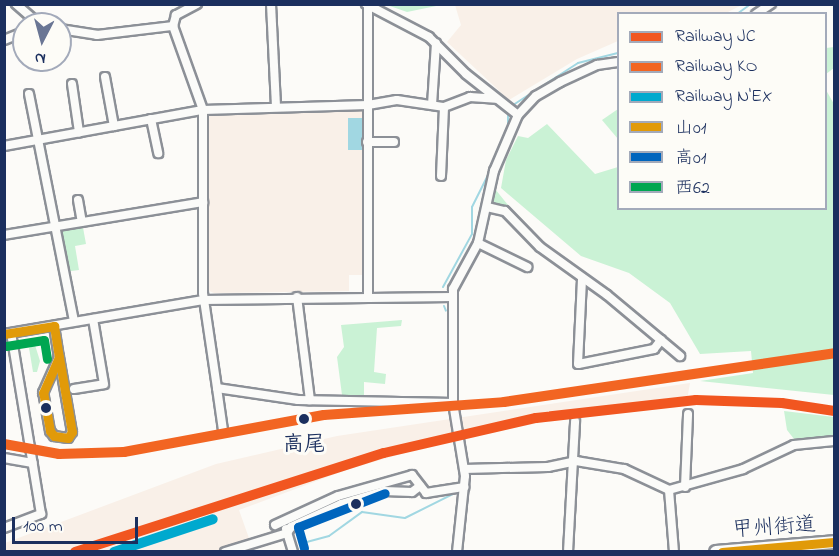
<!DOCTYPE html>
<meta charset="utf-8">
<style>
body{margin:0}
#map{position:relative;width:839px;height:556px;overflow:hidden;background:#fcfbf8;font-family:"Indie Flower","Klee One",sans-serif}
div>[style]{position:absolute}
.built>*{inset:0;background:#f9f0e8}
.green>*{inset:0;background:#caf2d5}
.water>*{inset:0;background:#a1d7e2;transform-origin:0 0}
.stream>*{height:2px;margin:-1px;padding:0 1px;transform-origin:1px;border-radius:1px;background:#a1d7e2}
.roads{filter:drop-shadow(2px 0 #8c9097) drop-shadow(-2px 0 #8c9097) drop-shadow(0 2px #8c9097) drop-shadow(0 -2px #8c9097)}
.minor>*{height:8px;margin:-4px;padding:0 4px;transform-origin:4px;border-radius:4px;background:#fbfbf9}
.highway>*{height:12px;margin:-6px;padding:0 6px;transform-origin:6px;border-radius:6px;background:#fbfbf9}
.bus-1>*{height:9px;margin:-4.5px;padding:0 4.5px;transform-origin:4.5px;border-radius:4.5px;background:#e19a09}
.bus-2>*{height:9px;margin:-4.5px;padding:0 4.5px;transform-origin:4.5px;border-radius:4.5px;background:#0065bd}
.bus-3>*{height:9px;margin:-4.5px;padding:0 4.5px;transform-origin:4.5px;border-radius:4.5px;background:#00a651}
.rail-1>*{height:10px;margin:-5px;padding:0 5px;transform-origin:5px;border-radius:5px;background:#f15620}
.rail-2>*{height:10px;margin:-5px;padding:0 5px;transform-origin:5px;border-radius:5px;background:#f26522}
.rail-3>*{height:10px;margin:-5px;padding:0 5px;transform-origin:5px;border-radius:5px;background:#00a9ce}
.dots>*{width:16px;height:16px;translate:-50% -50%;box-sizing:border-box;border:3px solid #fdfcf7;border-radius:50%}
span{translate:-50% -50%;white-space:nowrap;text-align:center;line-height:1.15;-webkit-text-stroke:6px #fdfcf7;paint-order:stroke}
.stop-label{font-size:21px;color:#1b2f5e;font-weight:700}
.street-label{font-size:21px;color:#1b2f5e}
.frame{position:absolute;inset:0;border:6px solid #1b2f5e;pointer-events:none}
.legend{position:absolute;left:617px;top:12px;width:210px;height:198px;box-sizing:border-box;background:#fdfcf7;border:2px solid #a3aaba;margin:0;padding:8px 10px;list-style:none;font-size:18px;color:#1b2f5e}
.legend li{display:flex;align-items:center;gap:12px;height:30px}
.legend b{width:30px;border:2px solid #a3aaba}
.north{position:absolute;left:12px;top:12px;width:60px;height:60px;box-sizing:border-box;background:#fdfcf7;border:2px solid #a3aaba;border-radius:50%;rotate:186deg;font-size:16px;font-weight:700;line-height:24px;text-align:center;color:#1b2f5e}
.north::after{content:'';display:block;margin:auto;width:21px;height:27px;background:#6a7694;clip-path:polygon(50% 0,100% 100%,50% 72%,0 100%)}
.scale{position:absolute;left:12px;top:517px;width:126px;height:27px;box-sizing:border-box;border:3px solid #1b2f5e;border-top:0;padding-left:8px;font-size:18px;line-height:21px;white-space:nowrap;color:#1b2f5e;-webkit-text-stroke:4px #fdfcf7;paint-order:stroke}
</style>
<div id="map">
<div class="built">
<div style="clip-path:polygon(455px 5px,742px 5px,726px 13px,618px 14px,618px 41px,577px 59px,509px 100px,447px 42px,461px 25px)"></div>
<div style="clip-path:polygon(367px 109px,368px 275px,349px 275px,349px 291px,214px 293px,207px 290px,208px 117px,213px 113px)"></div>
<div style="clip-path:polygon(690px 383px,686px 406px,549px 421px,442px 442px,346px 470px,239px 510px,250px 541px,215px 551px,5px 552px,5px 543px,216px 464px,337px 436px)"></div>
</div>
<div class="green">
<div style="clip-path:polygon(387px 5px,441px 5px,407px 12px)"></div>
<div style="clip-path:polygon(834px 47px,834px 68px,826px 74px,826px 48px)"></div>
<div style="clip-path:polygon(826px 90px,834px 104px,834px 395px,700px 381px,753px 373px,751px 351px,700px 354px,670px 303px,629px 273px,581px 256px,501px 188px,506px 160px,518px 136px,528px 138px,547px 124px,595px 174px,618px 167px,618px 208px,826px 208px)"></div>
<div style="clip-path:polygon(618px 109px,618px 139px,602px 120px)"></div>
<div style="clip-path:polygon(491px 184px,521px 221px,518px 227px,505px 211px,487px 207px)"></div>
<div style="clip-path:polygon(82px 222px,86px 244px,75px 246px,79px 270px,64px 272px,55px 226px)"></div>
<div style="clip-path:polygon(402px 320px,401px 326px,377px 328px,374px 372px,386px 374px,385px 384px,364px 382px,364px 395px,342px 395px,337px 357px,344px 347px,341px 325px)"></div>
<div style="clip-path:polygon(35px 345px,40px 361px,37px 372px,33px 372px,29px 348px)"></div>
<div style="clip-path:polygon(784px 411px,834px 417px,834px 436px,794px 439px,787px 430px)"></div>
</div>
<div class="water">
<div style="left:348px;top:118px;width:14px;height:32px"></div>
</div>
<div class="stream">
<div style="left:737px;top:14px;width:17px;rotate:-36deg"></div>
<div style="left:510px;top:107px;width:81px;rotate:-32.9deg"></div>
<div style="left:578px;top:63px;width:41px;rotate:-14deg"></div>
<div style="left:492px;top:166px;width:41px;rotate:-67.2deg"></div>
<div style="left:508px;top:128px;width:16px;rotate:-90deg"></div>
<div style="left:443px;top:287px;width:60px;rotate:-61.3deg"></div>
<div style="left:472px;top:234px;width:27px;rotate:-90deg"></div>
<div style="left:472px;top:207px;width:40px;rotate:-63.4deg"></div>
<div style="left:444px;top:306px;width:5px;rotate:68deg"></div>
<div style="left:303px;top:543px;width:27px;rotate:-15deg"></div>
<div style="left:329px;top:536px;width:41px;rotate:-36deg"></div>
<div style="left:362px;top:512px;width:43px;rotate:7.9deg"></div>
<div style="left:405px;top:518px;width:54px;rotate:-26.6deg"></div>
</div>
<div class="roads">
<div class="minor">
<div style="left:16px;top:4px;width:30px;rotate:41deg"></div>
<div style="left:197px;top:4px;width:24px;rotate:152deg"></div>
<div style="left:176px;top:15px;width:11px;rotate:105deg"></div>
<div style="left:173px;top:26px;width:89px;rotate:70.3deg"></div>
<div style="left:203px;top:110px;width:183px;rotate:90deg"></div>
<div style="left:203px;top:293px;width:96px;rotate:81.6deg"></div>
<div style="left:217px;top:388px;width:82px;rotate:8.4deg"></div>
<div style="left:298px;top:400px;width:155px;rotate:1.1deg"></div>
<div style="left:271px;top:4px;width:102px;rotate:87.2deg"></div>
<div style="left:366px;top:4px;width:71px;rotate:27.6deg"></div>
<div style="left:429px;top:37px;width:52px;rotate:45deg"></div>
<div style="left:466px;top:74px;width:66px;rotate:38.3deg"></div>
<div style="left:756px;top:14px;width:18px;rotate:-34deg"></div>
<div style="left:60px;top:29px;width:37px;rotate:9deg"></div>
<div style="left:97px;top:35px;width:77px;rotate:-6.8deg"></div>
<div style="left:4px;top:40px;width:22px;rotate:-22deg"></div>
<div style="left:105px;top:77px;width:50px;rotate:79.6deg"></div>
<div style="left:72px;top:84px;width:49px;rotate:81.7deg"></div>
<div style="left:29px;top:94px;width:232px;rotate:78.8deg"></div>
<div style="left:432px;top:105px;width:62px;rotate:-86.3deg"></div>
<div style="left:151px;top:119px;width:35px;rotate:78deg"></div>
<div style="left:367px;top:142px;width:27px"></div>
<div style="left:4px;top:146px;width:202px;rotate:-10.3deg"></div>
<div style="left:203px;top:110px;width:165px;rotate:-1.7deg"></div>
<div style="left:368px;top:105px;width:99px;rotate:-90deg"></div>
<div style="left:441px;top:176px;width:69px;rotate:-87.5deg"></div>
<div style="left:78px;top:200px;width:22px;rotate:80deg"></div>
<div style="left:487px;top:207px;width:18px;rotate:13deg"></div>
<div style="left:505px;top:211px;width:50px;rotate:45.8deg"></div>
<div style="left:540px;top:247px;width:82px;rotate:35.6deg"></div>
<div style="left:607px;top:295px;width:70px;rotate:39.8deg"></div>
<div style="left:661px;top:340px;width:11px;rotate:128deg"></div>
<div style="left:654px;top:349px;width:77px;rotate:168.8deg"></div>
<div style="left:578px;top:364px;width:86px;rotate:-87.3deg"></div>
<div style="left:4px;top:235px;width:202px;rotate:-9.4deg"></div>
<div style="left:478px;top:243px;width:55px;rotate:26.1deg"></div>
<div style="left:297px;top:297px;width:104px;rotate:82.8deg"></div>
<div style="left:368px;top:297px;width:192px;rotate:-90deg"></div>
<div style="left:368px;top:105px;width:29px;rotate:-10deg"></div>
<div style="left:397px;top:100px;width:48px;rotate:8.5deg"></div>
<div style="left:444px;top:107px;width:28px;rotate:-21deg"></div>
<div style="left:470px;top:97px;width:26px;rotate:4deg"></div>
<div style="left:54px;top:326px;width:31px;rotate:81deg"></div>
<div style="left:4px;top:334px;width:202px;rotate:-9.7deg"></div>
<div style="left:203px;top:300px;width:249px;rotate:-0.7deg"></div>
<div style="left:661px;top:340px;width:25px;rotate:40deg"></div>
<div style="left:59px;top:357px;width:76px;rotate:80.2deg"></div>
<div style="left:72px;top:432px;width:7px;rotate:124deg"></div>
<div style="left:68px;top:438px;width:14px;rotate:-172deg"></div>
<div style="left:54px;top:436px;width:6px;rotate:-129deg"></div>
<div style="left:50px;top:431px;width:39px;rotate:-100deg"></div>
<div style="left:43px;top:393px;width:39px;rotate:-66deg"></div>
<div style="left:217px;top:388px;width:42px;rotate:81.9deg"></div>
<div style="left:74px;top:389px;width:30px;rotate:-9deg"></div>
<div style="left:104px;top:384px;width:66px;rotate:-99.6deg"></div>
<div style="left:4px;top:458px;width:29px;rotate:10deg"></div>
<div style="left:464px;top:469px;width:84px;rotate:-1.4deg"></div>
<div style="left:548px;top:467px;width:29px;rotate:-12deg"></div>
<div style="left:576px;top:461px;width:49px;rotate:9.5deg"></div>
<div style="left:624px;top:469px;width:50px;rotate:25deg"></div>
<div style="left:669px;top:490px;width:77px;rotate:-15.8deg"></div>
<div style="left:743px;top:469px;width:56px;rotate:-25.2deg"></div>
<div style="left:794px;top:445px;width:40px;rotate:-5.7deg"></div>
<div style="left:685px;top:487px;width:73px;rotate:-87.6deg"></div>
<div style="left:669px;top:490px;width:62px;rotate:85.4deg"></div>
<div style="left:275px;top:525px;width:69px;rotate:-24.7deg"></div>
<div style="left:338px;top:496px;width:77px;rotate:-15.8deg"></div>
<div style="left:412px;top:475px;width:23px;rotate:52deg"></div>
<div style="left:426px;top:493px;width:39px;rotate:-9deg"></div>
<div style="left:4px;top:528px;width:40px;rotate:-21deg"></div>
<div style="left:41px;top:514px;width:183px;rotate:-99.4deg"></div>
<div style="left:286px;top:529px;width:24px;rotate:73deg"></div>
<div style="left:225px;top:552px;width:65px;rotate:-17deg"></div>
<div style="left:287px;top:533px;width:7px;rotate:-56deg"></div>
<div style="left:291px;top:527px;width:55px;rotate:-24.7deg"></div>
<div style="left:341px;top:504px;width:45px;rotate:-16.8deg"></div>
<div style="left:384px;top:491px;width:28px;rotate:2deg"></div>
<div style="left:412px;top:492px;width:10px;rotate:-37deg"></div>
<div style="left:457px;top:552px;width:76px;rotate:-84deg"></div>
<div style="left:465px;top:476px;width:74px;rotate:-99.3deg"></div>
<div style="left:453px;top:403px;width:114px;rotate:-90deg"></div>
<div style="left:453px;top:289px;width:52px;rotate:-61.5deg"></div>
<div style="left:478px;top:243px;width:74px;rotate:-77.5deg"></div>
<div style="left:494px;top:171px;width:61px;rotate:-66.8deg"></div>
<div style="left:518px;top:115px;width:26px;rotate:-47deg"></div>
<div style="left:536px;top:96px;width:28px;rotate:-30deg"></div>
<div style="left:560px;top:82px;width:41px;rotate:-24.7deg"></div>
<div style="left:597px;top:65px;width:21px;rotate:-8deg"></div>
<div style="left:568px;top:552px;width:131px;rotate:-86.9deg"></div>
</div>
<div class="highway">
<div style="left:716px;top:552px;width:118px;rotate:-4.8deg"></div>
</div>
</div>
<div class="bus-1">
<div style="left:4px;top:334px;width:51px;rotate:-9.1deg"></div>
<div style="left:54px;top:326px;width:31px;rotate:81deg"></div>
<div style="left:59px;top:357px;width:76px;rotate:80.2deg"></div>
<div style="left:72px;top:432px;width:7px;rotate:124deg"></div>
<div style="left:68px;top:438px;width:14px;rotate:-172deg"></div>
<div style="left:54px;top:436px;width:6px;rotate:-129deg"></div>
<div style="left:50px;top:431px;width:39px;rotate:-100deg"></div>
<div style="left:43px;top:393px;width:39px;rotate:-66deg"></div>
<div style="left:722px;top:552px;width:112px;rotate:-5.1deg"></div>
</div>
<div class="bus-2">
<div style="left:304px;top:548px;width:22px;rotate:-106deg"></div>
<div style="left:298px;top:527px;width:93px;rotate:-21.3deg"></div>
</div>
<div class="bus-3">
<div style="left:6px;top:346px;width:38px;rotate:-9deg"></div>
<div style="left:44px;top:340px;width:19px;rotate:81deg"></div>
</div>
<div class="rail-1">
<div style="left:75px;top:552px;width:324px;rotate:-17.8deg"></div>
<div style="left:384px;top:453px;width:156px;rotate:-13deg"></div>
<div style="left:536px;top:418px;width:161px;rotate:-6.4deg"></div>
<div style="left:696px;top:400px;width:86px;rotate:2deg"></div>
<div style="left:782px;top:403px;width:53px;rotate:8.7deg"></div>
</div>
<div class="rail-2">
<div style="left:4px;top:444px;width:56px;rotate:10.3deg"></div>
<div style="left:59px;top:454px;width:65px;rotate:-1.8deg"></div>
<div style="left:124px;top:452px;width:203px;rotate:-10.5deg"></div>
<div style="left:324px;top:415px;width:180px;rotate:-4.1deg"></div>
<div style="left:504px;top:402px;width:334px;rotate:-8.4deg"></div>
</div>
<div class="rail-3">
<div style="left:114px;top:552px;width:104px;rotate:-18.4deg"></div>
</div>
<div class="dots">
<div style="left:46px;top:408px;background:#1b2f5e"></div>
<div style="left:304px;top:419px;background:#1b2f5e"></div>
<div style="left:356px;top:504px;background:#1b2f5e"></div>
</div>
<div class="stop-label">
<span style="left:304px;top:445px">高尾</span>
</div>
<div class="street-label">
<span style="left:774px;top:528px;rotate:-4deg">甲州街道</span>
</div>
<div class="frame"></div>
<ul class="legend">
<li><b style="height:8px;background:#f15620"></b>Railway JC</li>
<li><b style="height:8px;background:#f26522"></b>Railway KO</li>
<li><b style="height:8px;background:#00a9ce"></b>Railway N'EX</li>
<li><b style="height:8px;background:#e19a09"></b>山01</li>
<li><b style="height:8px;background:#0065bd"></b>高01</li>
<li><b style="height:8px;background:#00a651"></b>西62</li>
</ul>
<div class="north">N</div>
<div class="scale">100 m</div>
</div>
